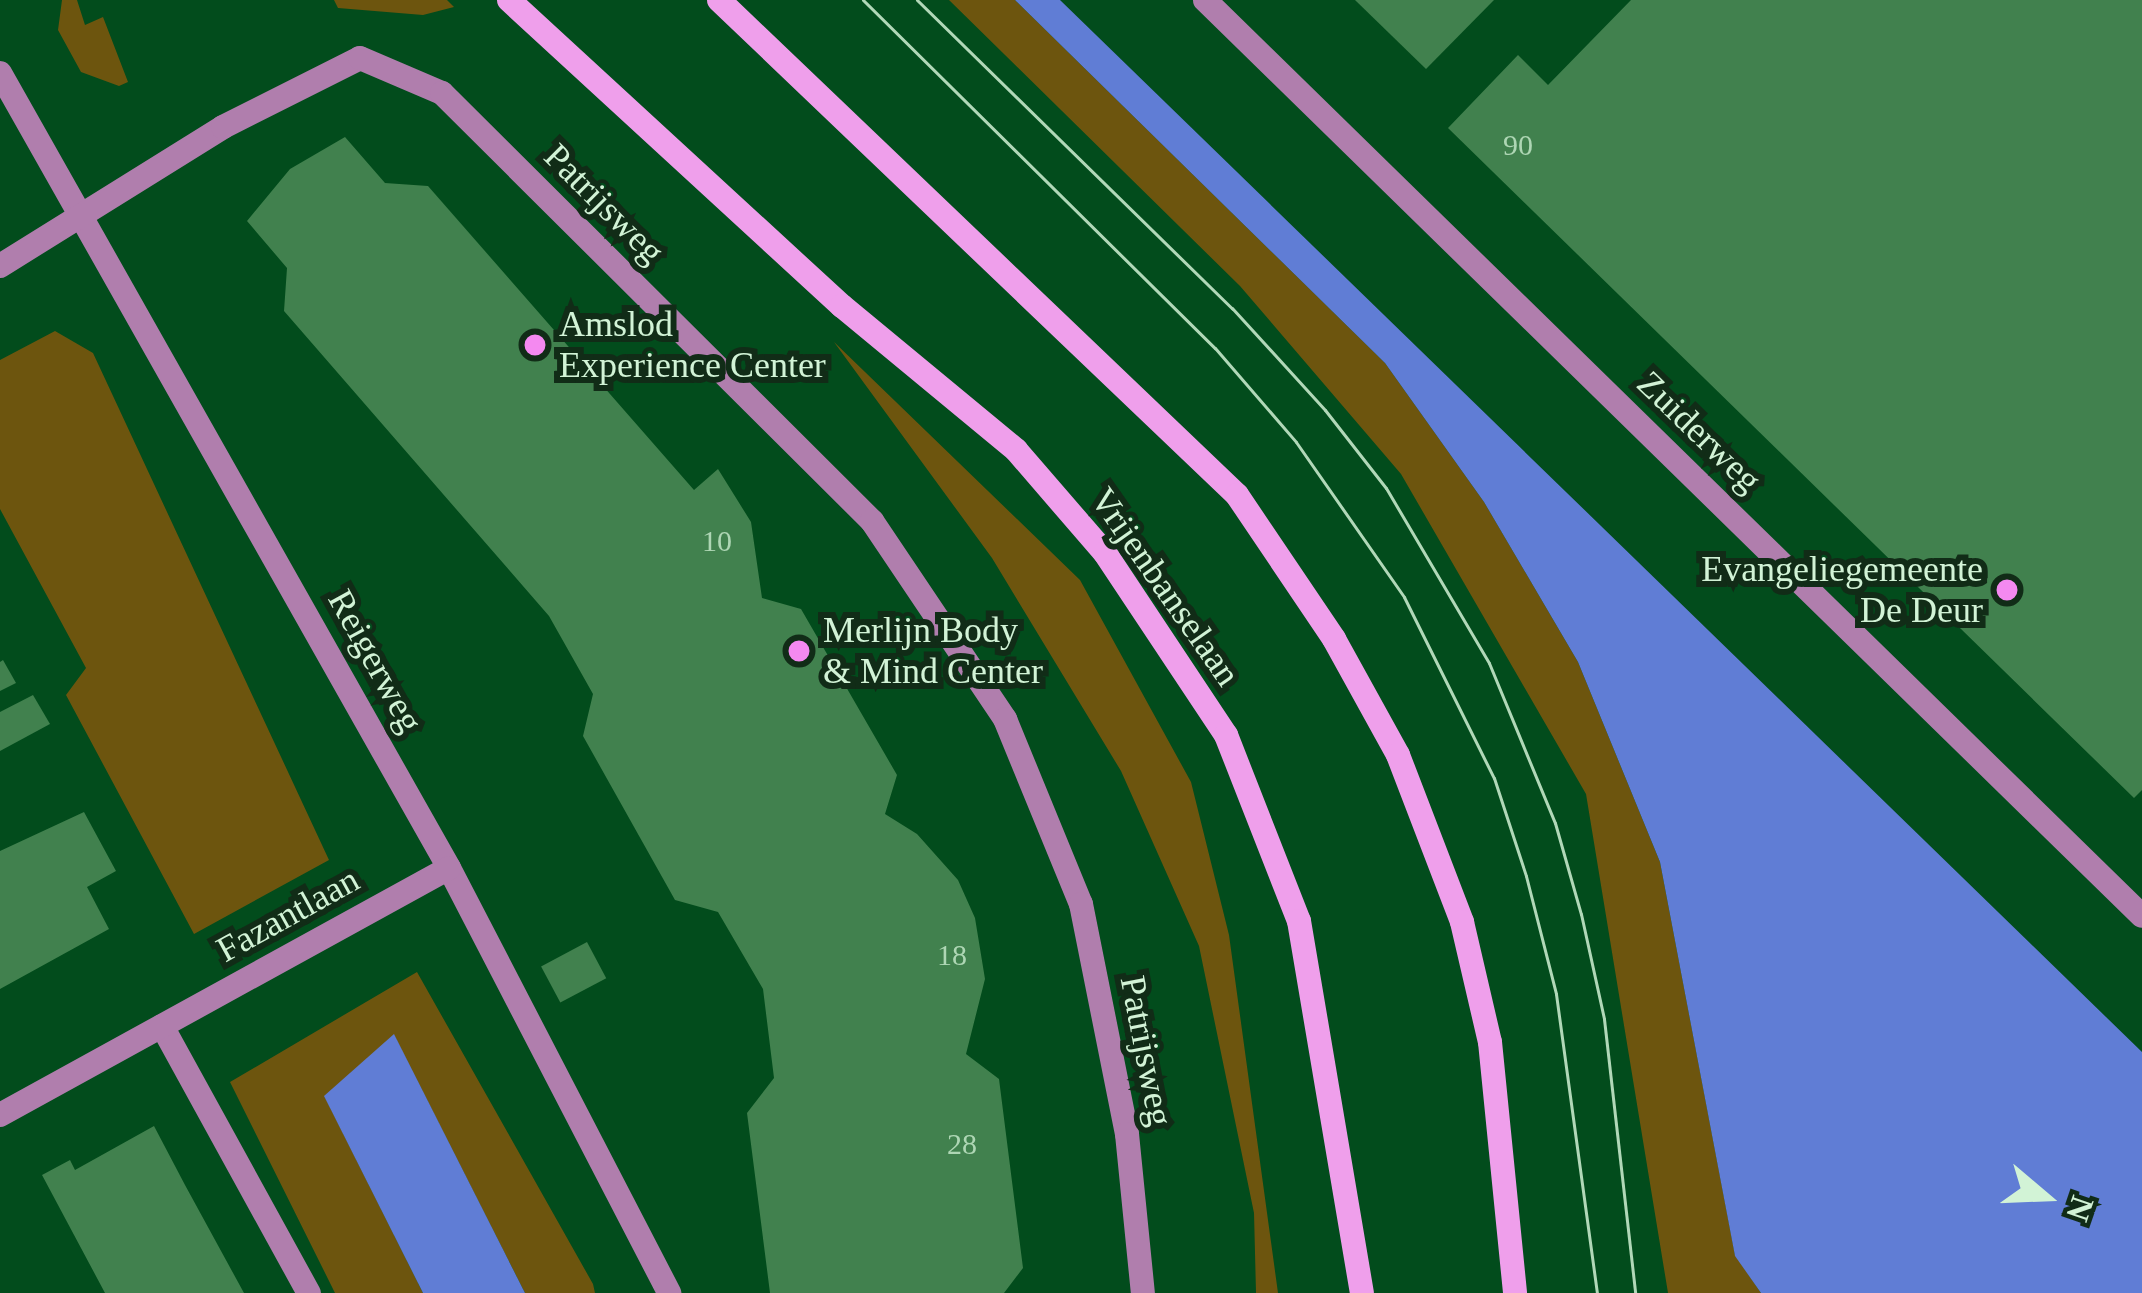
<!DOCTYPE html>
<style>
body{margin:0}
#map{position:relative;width:2142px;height:1293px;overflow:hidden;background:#024c1c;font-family:"Times New Roman",serif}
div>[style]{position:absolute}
.green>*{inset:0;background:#6d550e}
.water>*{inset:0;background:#607dd5}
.building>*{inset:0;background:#41814e;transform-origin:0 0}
.pedestrian>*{height:24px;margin:-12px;padding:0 12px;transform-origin:12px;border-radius:12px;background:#b07ead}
.minor>*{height:24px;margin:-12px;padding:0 12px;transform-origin:12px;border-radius:12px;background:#b07ead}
.secondary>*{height:24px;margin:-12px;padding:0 12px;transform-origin:12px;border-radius:12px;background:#ef9feb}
.tram>*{height:3px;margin:-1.5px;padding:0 1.5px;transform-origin:1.5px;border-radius:1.5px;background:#b1d8b8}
.dots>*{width:33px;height:33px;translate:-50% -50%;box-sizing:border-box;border:6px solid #112c17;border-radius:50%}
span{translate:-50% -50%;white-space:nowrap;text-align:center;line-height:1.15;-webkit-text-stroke:12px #112c17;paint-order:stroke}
.number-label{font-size:30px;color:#aed6b4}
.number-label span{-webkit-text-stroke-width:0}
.street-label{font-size:36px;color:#d2f3d6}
.poi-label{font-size:36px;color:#d2f3d6}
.left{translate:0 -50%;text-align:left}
.right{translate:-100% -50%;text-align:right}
.north{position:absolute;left:1986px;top:1137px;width:120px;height:120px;-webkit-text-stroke:9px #112c17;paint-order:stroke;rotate:109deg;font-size:33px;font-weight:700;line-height:48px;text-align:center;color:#d2f3d6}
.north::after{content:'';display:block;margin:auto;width:42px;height:54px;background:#d2f3d6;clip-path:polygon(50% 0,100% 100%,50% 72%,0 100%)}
</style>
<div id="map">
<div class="green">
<div style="clip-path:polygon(62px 0,77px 0,85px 25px,103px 17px,128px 82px,119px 86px,81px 72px,58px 30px)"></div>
<div style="clip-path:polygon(334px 0,447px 0,454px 7px,423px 15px,338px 8px)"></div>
<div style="clip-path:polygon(949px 0,1015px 0,1385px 363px,1484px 502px,1578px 662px,1660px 862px,1735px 1255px,1761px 1293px,1668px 1293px,1586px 794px,1401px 474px,1240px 286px)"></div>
<div style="clip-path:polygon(55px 331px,93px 353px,329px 860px,194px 934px,66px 695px,86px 668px,0 509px,0 360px)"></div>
<div style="clip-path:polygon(834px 342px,1080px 580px,1191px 782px,1229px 935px,1278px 1293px,1256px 1293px,1254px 1213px,1199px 946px,1121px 771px,992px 558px)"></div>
<div style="clip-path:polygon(417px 972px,593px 1284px,595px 1293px,525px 1293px,394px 1035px,325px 1097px,423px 1293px,335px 1293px,230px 1082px)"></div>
</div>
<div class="water">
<div style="clip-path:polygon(1015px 0,1060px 0,2142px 1052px,2142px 1293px,1761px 1293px,1735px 1256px,1660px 862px,1578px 662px,1484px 502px,1385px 363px)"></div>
<div style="clip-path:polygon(394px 1034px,525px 1293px,423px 1293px,324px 1096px)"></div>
</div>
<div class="building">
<div style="clip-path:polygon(1355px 0,1494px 0,1426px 69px)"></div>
<div style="clip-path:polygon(1631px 0,2142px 0,2142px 790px,2134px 798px,1448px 128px,1518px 55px,1548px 85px)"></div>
<div style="clip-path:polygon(345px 137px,385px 183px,428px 186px,694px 490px,718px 469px,751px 522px,762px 598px,801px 609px,897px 775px,885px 814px,917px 834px,958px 880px,975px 918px,985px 979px,966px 1054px,999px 1079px,1023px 1268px,1004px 1293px,770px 1293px,747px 1113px,774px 1078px,763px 989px,718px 912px,675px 900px,583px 736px,593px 694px,549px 616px,284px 311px,287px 268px,247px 221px,290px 169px)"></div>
<div style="clip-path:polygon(3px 660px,16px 683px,0 691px,0 662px)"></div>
<div style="clip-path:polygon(33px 695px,50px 724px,0 751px,0 712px)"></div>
<div style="clip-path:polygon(84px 812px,116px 871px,87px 887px,109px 929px,0 989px,0 851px)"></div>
<div style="left:587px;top:942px;width:41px;height:52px;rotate:62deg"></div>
<div style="clip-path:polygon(154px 1126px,185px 1185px,244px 1293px,105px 1293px,42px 1175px,70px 1160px,75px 1170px)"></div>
</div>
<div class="pedestrian">
<div style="left:162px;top:1026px;width:305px;rotate:61.2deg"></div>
</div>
<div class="minor">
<div style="left:1205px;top:0;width:1310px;rotate:44.35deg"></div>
<div style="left:0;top:73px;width:913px;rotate:60.54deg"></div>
<div style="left:449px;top:868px;width:479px;rotate:62.6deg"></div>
<div style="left:0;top:266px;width:263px;rotate:-31.9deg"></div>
<div style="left:223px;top:127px;width:153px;rotate:-26.7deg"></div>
<div style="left:360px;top:58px;width:89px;rotate:23.1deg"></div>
<div style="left:442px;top:93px;width:607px;rotate:44.87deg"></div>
<div style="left:872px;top:521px;width:239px;rotate:56.1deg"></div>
<div style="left:1005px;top:719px;width:200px;rotate:67.7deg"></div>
<div style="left:1081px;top:904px;width:235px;rotate:78.7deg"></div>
<div style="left:1127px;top:1134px;width:160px;rotate:84.3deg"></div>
<div style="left:0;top:1115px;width:512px;rotate:-28.82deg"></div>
</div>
<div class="secondary">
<div style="left:509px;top:0;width:452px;rotate:42.6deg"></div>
<div style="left:842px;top:306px;width:226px;rotate:39.6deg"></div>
<div style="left:1016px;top:450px;width:136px;rotate:49.2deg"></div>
<div style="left:1105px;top:553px;width:219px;rotate:56.4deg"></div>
<div style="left:1226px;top:735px;width:200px;rotate:68.6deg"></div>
<div style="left:1299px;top:921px;width:377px;rotate:80.4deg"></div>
<div style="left:719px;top:0;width:716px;rotate:43.7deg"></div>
<div style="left:1237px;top:495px;width:174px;rotate:56deg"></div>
<div style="left:1334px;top:639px;width:132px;rotate:61.1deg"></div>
<div style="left:1398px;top:755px;width:179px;rotate:69deg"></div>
<div style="left:1462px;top:922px;width:123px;rotate:76.9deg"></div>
<div style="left:1490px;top:1042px;width:252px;rotate:84.3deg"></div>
</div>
<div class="tram">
<div style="left:863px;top:0;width:495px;rotate:44.7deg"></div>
<div style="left:1215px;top:348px;width:124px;rotate:49.2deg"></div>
<div style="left:1296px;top:442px;width:189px;rotate:55.1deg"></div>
<div style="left:1404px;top:597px;width:202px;rotate:63.6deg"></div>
<div style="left:1494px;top:778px;width:103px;rotate:71.9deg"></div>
<div style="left:1526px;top:876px;width:122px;rotate:75.7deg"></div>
<div style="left:1556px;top:994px;width:302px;rotate:82.2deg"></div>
<div style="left:917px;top:0;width:441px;rotate:44.4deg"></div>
<div style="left:1232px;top:308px;width:138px;rotate:47.6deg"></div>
<div style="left:1325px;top:410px;width:99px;rotate:52deg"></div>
<div style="left:1386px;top:488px;width:203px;rotate:59.5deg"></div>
<div style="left:1489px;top:663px;width:173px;rotate:67.6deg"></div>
<div style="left:1555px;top:823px;width:95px;rotate:74.1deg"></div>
<div style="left:1581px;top:914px;width:107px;rotate:77.6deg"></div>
<div style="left:1604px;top:1019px;width:276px;rotate:83.5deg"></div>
</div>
<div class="dots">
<div style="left:535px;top:345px;background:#f489f0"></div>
<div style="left:2007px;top:590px;background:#f489f0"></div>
<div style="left:799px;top:651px;background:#f489f0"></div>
</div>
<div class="number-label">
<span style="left:1518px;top:145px">90</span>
<span style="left:717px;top:541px">10</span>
<span style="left:952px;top:955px">18</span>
<span style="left:962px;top:1144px">28</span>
</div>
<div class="street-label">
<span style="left:604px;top:204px;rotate:45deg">Patrijsweg</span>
<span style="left:1699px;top:432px;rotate:44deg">Zuiderweg</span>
<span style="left:1165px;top:587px;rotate:55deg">Vrijenbanselaan</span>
<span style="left:375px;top:661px;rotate:61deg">Reigerweg</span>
<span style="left:288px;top:915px;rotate:-29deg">Fazantlaan</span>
<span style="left:1146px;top:1051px;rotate:79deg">Patrijsweg</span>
</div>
<div class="poi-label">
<span class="left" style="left:559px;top:345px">Amslod<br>Experience Center</span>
<span class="right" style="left:1983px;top:590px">Evangeliegemeente<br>De Deur</span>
<span class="left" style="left:823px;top:651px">Merlijn Body<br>&amp; Mind Center</span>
</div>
<div class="north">N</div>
</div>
